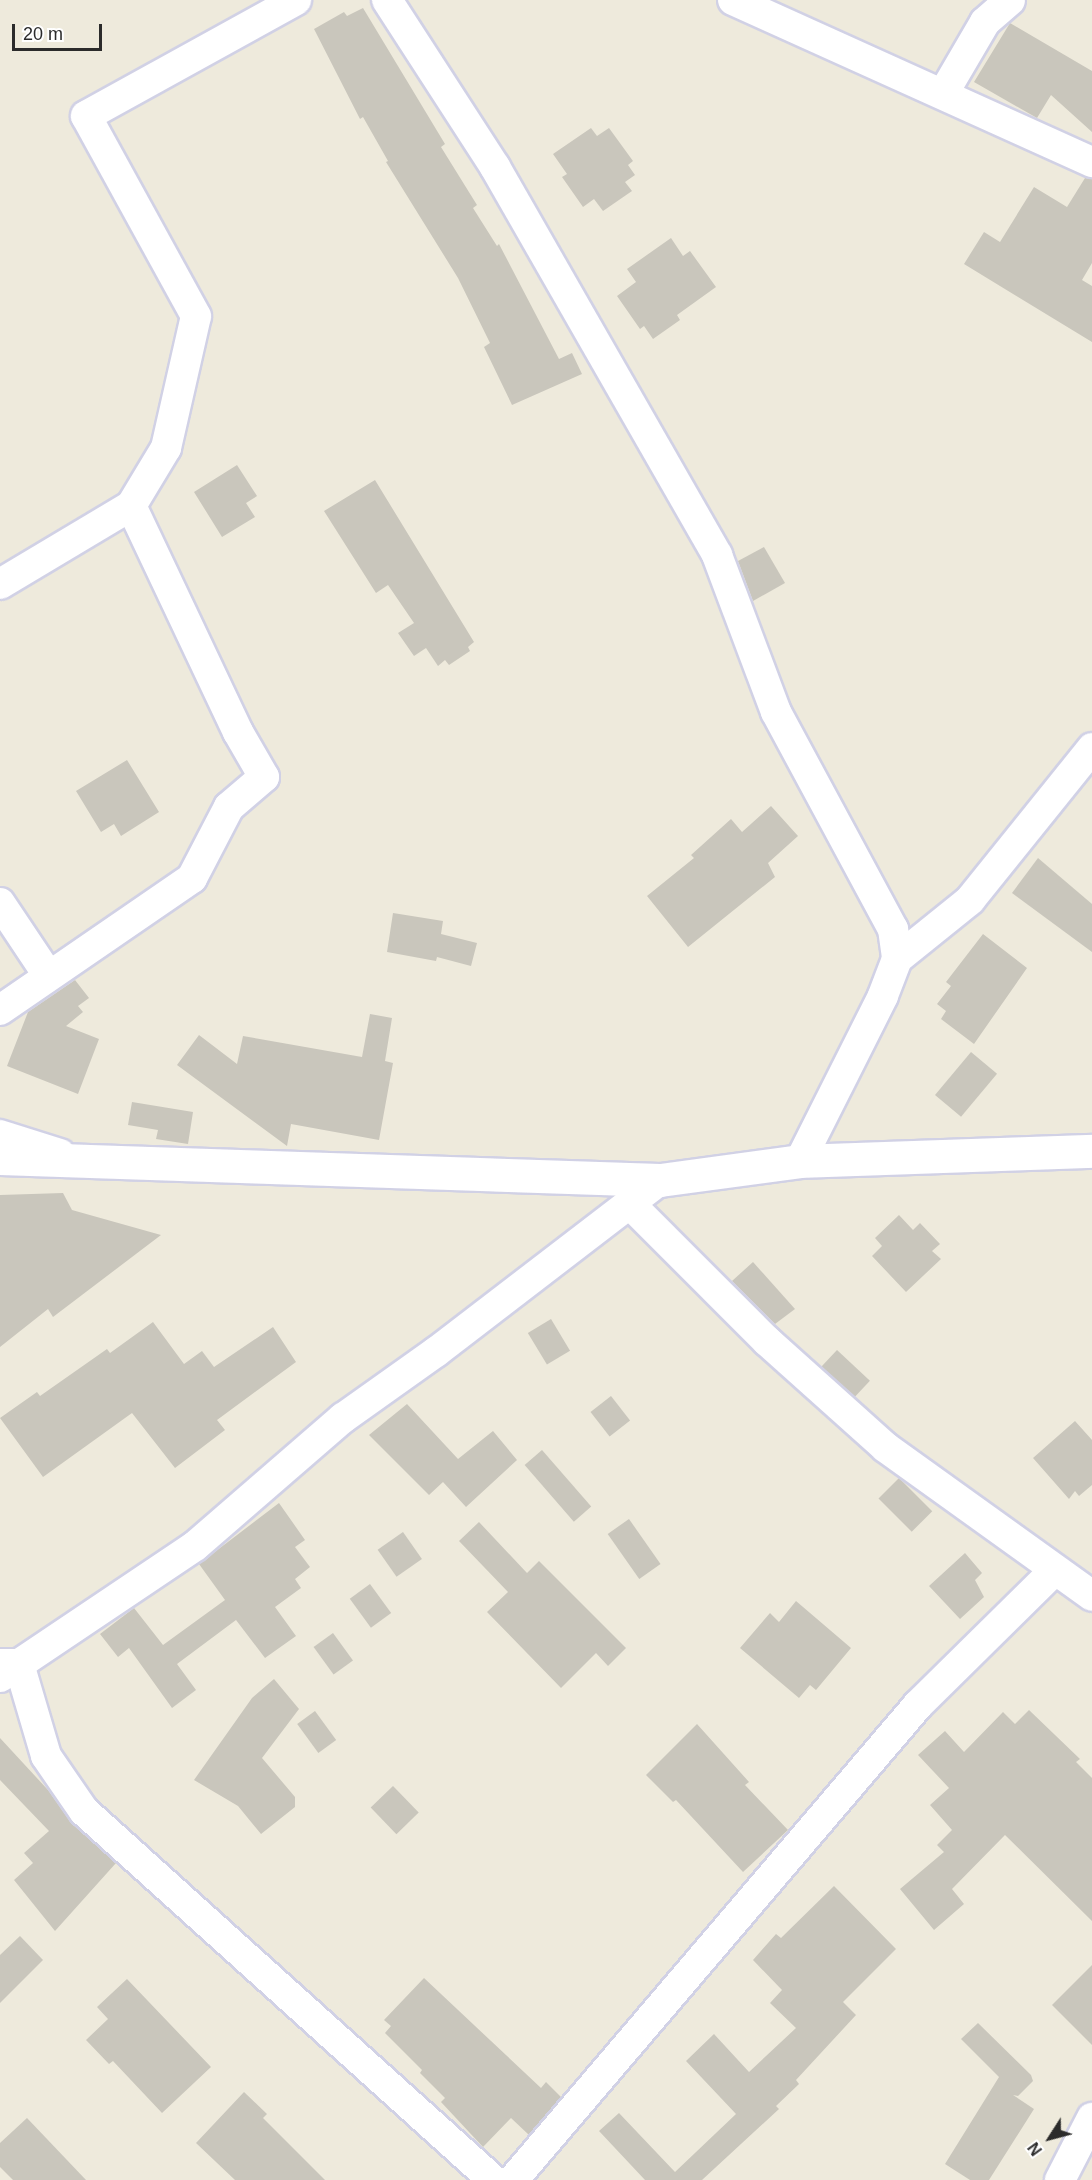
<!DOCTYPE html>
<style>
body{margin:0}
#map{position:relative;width:1092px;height:2180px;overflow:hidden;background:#eeeadc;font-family:Helvetica,sans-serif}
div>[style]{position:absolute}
.building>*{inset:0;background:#c9c6bc;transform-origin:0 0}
.roads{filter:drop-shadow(2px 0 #d1d1e5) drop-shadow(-2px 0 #d1d1e5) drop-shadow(0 2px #d1d1e5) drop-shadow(0 -2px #d1d1e5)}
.minor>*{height:30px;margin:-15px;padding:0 15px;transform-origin:15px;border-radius:15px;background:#fff}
.tertiary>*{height:33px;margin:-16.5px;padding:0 16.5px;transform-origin:16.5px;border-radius:16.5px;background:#fff}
span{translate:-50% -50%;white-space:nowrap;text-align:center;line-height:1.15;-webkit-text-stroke:4.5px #fff;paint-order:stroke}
.north{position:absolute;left:1020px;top:2108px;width:60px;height:60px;-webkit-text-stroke:4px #fff;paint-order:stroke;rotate:234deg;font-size:16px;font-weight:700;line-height:24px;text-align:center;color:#2b2b2b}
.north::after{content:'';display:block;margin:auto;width:21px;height:27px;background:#2b2b2b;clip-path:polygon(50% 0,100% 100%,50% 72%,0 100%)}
.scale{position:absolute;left:12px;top:24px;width:90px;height:27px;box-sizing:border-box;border:3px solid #2b2b2b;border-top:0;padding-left:8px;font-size:18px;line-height:21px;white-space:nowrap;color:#2b2b2b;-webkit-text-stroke:4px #fff;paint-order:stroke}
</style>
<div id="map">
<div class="building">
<div style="clip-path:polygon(363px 8px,445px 144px,441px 147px,477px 205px,473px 208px,497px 246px,499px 244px,559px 359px,572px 353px,582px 374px,512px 405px,484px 347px,490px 343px,458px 278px,386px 162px,388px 161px,363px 117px,360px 119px,314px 29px,344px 12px,347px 16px)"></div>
<div style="clip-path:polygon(1010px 23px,1092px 71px,1092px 132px,1051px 95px,1037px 118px,974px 82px)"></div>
<div style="clip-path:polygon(591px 128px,597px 136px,609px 128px,633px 161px,628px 165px,635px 175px,625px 182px,632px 191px,603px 211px,594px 199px,583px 207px,562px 177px,567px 174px,553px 154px)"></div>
<div style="clip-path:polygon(1085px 178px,1092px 179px,1092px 263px,1082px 280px,1092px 286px,1092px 342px,964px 264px,984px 232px,1000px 242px,1034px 187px,1067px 207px)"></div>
<div style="clip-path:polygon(671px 238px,683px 256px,690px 251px,716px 287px,677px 315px,680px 320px,653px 339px,644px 326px,640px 329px,617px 296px,636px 282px,627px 269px)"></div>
<div style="clip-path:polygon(237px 465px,257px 496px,246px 503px,255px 517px,222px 537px,194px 492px)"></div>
<div style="clip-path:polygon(375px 480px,474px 642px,468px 647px,470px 651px,449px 665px,445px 660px,438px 666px,426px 648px,414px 656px,398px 633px,414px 623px,388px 585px,376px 593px,324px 511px)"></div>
<div style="clip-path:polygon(764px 547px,785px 583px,753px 601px,738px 561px)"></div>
<div style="clip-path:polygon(127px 760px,159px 812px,121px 836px,114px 824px,101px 832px,76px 791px)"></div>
<div style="clip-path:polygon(771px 806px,798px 836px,768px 863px,775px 877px,688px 947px,647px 896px,694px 858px,691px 855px,731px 819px,742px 832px)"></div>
<div style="clip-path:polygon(1038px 858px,1092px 904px,1092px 952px,1012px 893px)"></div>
<div style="clip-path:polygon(393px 913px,443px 921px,441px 934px,477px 943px,471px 966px,437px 957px,436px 961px,387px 952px)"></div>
<div style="clip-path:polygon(983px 934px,1027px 968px,974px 1044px,941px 1019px,946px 1011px,937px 1004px,951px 986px,946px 982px)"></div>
<div style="clip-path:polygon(75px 980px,89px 998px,78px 1006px,83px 1012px,66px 1026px,99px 1039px,78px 1094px,7px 1066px,28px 1012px)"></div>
<div style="clip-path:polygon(370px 1014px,392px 1018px,385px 1061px,393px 1063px,379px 1140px,291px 1124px,287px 1146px,177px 1065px,199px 1035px,237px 1064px,243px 1036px,362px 1057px)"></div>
<div style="left:971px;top:1052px;width:34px;height:56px;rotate:40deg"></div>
<div style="clip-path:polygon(132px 1102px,193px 1112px,188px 1144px,156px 1139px,158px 1130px,128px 1125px)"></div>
<div style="clip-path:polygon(63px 1193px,72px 1210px,161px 1235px,53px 1317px,48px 1309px,0 1347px,0 1195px)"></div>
<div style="clip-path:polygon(899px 1215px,913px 1230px,920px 1223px,940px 1244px,932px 1251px,941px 1259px,906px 1292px,872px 1256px,882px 1246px,875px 1238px)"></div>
<div style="clip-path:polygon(753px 1262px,795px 1309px,775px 1324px,732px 1281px)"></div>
<div style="left:551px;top:1319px;width:37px;height:27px;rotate:59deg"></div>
<div style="clip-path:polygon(153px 1322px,184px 1364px,202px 1351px,214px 1367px,273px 1327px,296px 1362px,217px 1420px,225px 1430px,175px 1468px,132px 1413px,43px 1477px,0 1418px,37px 1392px,40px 1396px,107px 1349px,110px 1353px)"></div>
<div style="left:837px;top:1350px;width:45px;height:23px;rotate:43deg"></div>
<div style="left:611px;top:1396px;width:31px;height:26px;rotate:52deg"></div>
<div style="clip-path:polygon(407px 1404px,458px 1459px,493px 1431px,517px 1460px,466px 1507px,443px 1482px,429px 1495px,369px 1435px)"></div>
<div style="clip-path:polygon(1075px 1421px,1092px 1440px,1092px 1485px,1079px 1496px,1075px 1491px,1069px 1499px,1033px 1458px)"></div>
<div style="left:542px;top:1450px;width:75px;height:23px;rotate:49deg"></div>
<div style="left:899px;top:1478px;width:47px;height:29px;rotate:45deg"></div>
<div style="clip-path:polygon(279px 1503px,305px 1540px,295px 1547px,310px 1567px,295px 1579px,301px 1588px,275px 1607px,296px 1636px,265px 1658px,236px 1620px,177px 1664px,196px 1690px,172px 1708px,129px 1648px,118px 1657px,100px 1634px,134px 1608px,163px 1645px,225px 1600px,199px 1564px)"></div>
<div style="left:629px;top:1519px;width:55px;height:26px;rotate:55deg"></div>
<div style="clip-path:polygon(479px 1522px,527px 1573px,539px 1561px,626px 1648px,608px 1666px,596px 1653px,561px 1688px,487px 1612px,508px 1592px,459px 1541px)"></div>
<div style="left:403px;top:1532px;width:33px;height:31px;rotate:55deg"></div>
<div style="clip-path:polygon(965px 1553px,982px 1573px,975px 1580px,984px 1597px,960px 1619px,929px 1586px)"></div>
<div style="left:370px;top:1584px;width:36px;height:25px;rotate:54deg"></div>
<div style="clip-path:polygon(796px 1601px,851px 1648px,816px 1690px,810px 1685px,799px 1698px,740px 1648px,770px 1613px,779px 1622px)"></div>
<div style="left:333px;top:1633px;width:34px;height:24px;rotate:54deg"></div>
<div style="clip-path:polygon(274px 1679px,299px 1709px,262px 1758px,295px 1797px,295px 1807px,261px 1834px,238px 1806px,194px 1780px,252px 1698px)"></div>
<div style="clip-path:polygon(1029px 1710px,1080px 1759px,1076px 1762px,1092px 1778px,1092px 1921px,1005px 1835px,952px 1889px,964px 1904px,934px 1930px,900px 1889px,944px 1852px,937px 1845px,952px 1830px,930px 1805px,949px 1788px,918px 1755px,945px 1731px,964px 1752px,1003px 1712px,1015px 1724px)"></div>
<div style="left:315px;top:1711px;width:36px;height:22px;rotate:54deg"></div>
<div style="clip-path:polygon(697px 1724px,749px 1782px,745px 1785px,788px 1830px,743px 1872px,676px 1800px,673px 1802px,646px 1775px)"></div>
<div style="clip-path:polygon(0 1738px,48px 1790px,72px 1824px,116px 1863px,55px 1931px,14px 1880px,33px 1863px,24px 1853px,49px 1831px,0 1780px)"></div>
<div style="left:393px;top:1786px;width:37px;height:31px;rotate:46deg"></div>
<div style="clip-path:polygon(834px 1886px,896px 1949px,843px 2002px,856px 2015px,796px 2080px,799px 2084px,776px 2106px,779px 2109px,702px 2180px,645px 2180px,599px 2131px,619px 2113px,675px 2172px,736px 2114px,686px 2061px,714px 2034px,749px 2072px,796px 2028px,770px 2003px,782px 1990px,753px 1960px,776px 1934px,781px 1938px)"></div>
<div style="clip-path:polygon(20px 1936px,43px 1960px,0 2003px,0 1955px)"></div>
<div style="clip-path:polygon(1092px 1965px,1092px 2045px,1052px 2005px)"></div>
<div style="clip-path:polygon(424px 1978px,541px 2088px,546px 2082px,561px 2097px,529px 2135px,511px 2118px,483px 2147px,441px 2102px,445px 2098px,420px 2073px,422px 2070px,385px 2033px,391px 2026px,384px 2020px)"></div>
<div style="clip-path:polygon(127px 1979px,211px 2067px,162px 2113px,113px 2061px,109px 2064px,86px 2040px,108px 2019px,97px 2007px)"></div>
<div style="clip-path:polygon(978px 2023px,1031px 2075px,1033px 2081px,1018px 2096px,1013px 2095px,1034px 2109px,989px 2180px,970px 2180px,945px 2164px,999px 2077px,961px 2039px)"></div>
<div style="clip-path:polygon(244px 2092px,267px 2114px,263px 2118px,325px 2180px,235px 2180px,196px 2143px)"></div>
<div style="clip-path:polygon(27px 2118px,86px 2180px,13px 2180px,0 2167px,0 2143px)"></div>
</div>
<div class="roads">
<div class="minor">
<div style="left:387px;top:0;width:199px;rotate:57.1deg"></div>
<div style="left:495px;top:167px;width:447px;rotate:60.2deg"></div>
<div style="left:717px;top:555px;width:168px;rotate:69.4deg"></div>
<div style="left:776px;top:712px;width:247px;rotate:61.7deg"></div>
<div style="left:893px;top:929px;width:30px;rotate:82deg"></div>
<div style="left:897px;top:959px;width:40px;rotate:111deg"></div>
<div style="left:883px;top:996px;width:185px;rotate:116.7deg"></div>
<div style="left:733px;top:0;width:394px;rotate:24.3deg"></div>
<div style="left:943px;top:94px;width:83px;rotate:-59.7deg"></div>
<div style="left:985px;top:22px;width:33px;rotate:-41deg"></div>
<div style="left:0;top:584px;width:152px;rotate:-30.8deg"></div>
<div style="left:0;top:903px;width:87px;rotate:56.3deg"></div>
<div style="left:897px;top:959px;width:94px;rotate:-38.9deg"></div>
<div style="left:970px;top:900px;width:195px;rotate:-51.2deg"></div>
<div style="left:0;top:1010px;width:233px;rotate:-34.5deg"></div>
<div style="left:192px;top:878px;width:80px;rotate:-62.5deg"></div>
<div style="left:229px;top:807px;width:46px;rotate:-40.6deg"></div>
<div style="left:264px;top:777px;width:52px;rotate:-120deg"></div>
<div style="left:238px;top:732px;width:250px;rotate:-115.3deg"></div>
<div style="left:131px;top:506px;width:68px;rotate:-58.9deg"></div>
<div style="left:166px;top:448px;width:135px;rotate:-77.2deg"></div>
<div style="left:196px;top:316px;width:228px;rotate:-118.8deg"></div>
<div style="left:86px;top:116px;width:240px;rotate:-28.9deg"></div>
<div style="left:0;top:1135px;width:63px;rotate:17.6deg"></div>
<div style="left:630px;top:1204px;width:194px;rotate:45deg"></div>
<div style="left:767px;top:1341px;width:159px;rotate:41.9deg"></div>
<div style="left:885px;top:1447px;width:255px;rotate:35.7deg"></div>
<div style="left:0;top:1664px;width:19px"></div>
<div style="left:19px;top:1664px;width:96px;rotate:73.6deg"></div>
<div style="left:46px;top:1756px;width:67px;rotate:55.4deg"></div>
<div style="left:84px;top:1811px;width:551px;rotate:42.06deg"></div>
<div style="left:0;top:1677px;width:235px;rotate:-33.9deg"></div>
<div style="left:195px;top:1546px;width:196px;rotate:-40.9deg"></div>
<div style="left:343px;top:1418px;width:114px;rotate:-35.4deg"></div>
<div style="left:436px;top:1352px;width:282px;rotate:-37.5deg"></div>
<div style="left:513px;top:2180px;width:624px;rotate:-49.55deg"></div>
<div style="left:918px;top:1705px;width:192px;rotate:-44.6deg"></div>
<div style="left:1060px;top:2180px;width:70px;rotate:-62.7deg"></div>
</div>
<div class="tertiary">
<div style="left:0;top:1158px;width:660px;rotate:1.91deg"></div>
<div style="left:660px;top:1180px;width:141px;rotate:-7.7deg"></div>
<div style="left:800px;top:1161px;width:292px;rotate:-2deg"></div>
</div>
</div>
<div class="north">N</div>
<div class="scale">20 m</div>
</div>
